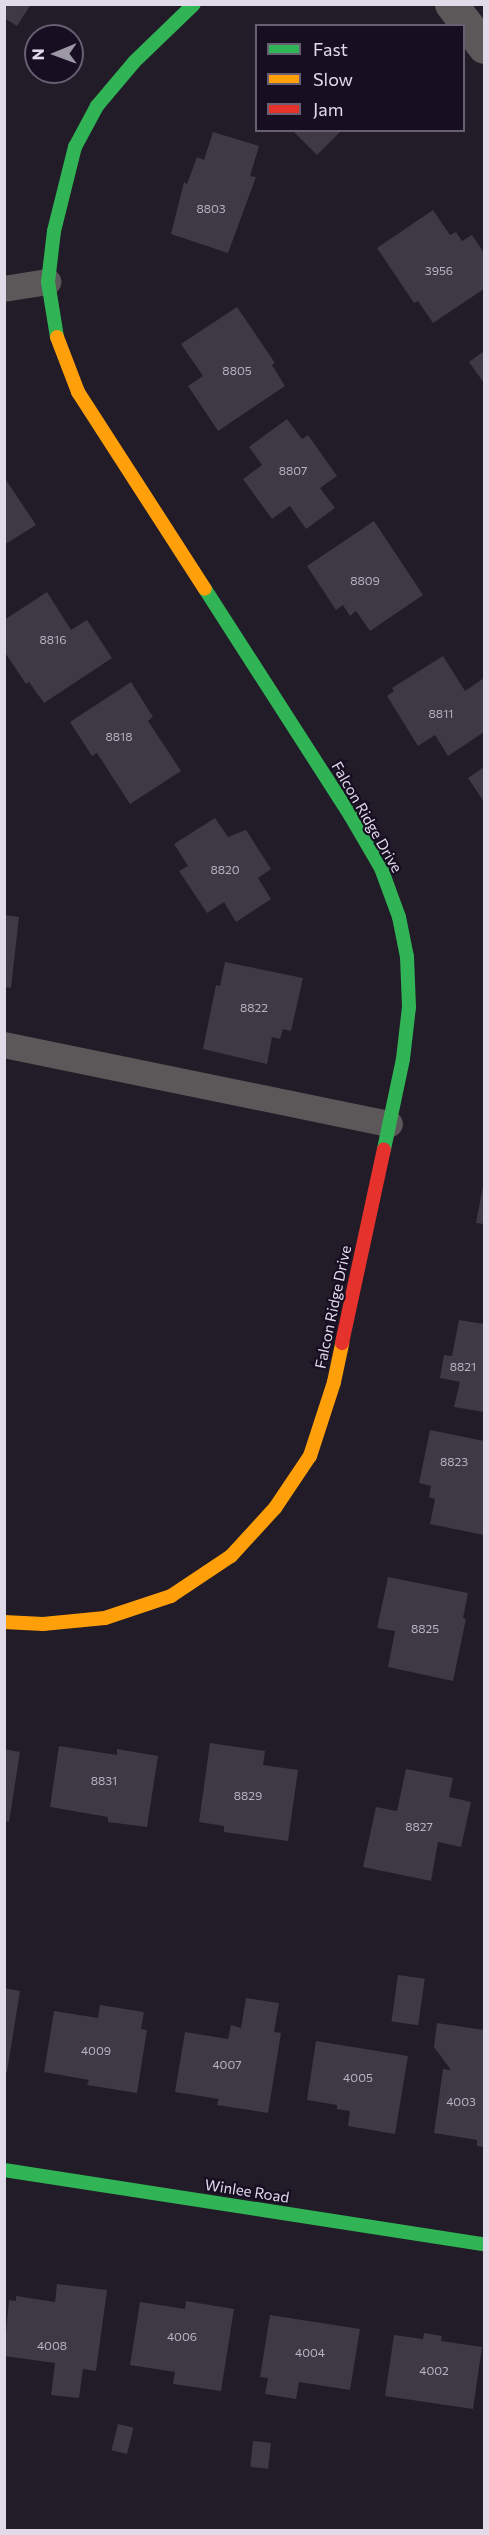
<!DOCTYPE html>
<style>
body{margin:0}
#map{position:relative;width:489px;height:2535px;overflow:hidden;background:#211c27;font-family:Commissioner,sans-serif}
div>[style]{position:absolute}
.building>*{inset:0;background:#3e3945;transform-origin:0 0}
.lane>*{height:26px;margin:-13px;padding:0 13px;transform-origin:13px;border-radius:13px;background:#5c5758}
.street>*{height:33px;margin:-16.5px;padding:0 16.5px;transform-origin:16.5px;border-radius:16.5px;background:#5c5758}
.fast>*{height:14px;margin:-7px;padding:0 7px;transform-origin:7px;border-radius:7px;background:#30b455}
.slow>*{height:14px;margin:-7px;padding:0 7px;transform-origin:7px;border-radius:7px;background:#ff9f0a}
.jam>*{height:14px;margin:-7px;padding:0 7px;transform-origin:7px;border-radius:7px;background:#e5322d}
span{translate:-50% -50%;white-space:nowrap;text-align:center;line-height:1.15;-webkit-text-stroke:4.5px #170e22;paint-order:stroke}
.number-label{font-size:12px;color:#b8b2c0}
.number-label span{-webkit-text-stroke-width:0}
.street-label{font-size:15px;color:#e0dae9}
.frame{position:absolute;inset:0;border:6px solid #e0dae9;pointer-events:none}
.legend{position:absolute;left:255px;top:24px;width:210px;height:108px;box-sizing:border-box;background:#170e22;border:2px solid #676072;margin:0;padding:8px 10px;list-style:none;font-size:18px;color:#e0dae9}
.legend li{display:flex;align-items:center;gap:12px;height:30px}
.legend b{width:30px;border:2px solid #676072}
.north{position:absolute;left:24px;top:24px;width:60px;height:60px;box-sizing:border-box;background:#170e22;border:2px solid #676072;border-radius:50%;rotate:269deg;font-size:16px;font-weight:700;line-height:24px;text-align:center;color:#e0dae9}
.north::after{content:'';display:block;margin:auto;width:21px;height:27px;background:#9d98a5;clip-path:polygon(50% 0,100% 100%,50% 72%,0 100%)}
</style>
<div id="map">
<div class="building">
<div style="clip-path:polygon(4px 4px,31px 4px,17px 26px,4px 18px)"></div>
<div style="clip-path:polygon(292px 130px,342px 130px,317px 155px)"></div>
<div style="clip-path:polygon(213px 132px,259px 146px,250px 176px,256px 177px,228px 253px,171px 234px,184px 182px,187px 184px,197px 157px,204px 160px)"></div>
<div style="clip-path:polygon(433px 210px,450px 235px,456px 232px,462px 241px,472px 235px,484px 253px,484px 289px,433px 323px,418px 301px,414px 303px,377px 248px)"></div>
<div style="clip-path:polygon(237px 307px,275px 363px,272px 365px,285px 386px,218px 431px,188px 386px,203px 376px,181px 344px)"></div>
<div style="clip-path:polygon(484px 351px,484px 383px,469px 362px)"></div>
<div style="clip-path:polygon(287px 419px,302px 439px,308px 435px,337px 476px,320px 488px,335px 508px,306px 529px,290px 506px,272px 519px,243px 479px,262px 465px,249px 447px)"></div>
<div style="clip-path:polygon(4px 477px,36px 525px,4px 545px)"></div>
<div style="clip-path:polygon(374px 521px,423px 595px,370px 631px,356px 611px,350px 616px,343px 605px,336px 610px,307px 566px)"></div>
<div style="clip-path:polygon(47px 592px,71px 630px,87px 620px,112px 658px,44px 703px,29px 682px,26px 684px,4px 651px,4px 620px)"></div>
<div style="clip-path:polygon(443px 656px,465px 691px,484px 678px,484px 732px,448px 756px,435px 735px,418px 746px,387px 696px,394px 691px,392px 688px)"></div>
<div style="clip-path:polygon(131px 682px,153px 717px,148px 721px,181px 771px,130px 804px,97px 753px,92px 756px,70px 722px)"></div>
<div style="clip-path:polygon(484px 767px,484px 802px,468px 778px)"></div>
<div style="clip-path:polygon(215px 818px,228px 837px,246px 830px,271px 869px,258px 878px,271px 899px,236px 922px,224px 902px,207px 913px,179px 871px,188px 866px,174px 844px)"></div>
<div style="clip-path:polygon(4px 915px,19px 917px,11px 988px,4px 987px)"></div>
<div style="clip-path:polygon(225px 962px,303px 978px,291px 1031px,283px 1029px,280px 1039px,272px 1037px,267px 1064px,203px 1049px,216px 985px,220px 986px)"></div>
<div style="clip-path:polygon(483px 1186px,484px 1186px,484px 1224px,476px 1223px)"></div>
<div style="clip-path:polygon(459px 1320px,484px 1324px,484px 1412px,454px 1407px,460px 1382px,440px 1378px,444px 1355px,452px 1356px)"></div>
<div style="clip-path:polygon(430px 1430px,484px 1441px,484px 1535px,430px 1524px,435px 1499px,429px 1497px,431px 1486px,419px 1483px)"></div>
<div style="clip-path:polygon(388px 1577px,468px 1593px,463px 1618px,466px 1619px,453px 1681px,388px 1667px,395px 1631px,377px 1628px)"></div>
<div style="clip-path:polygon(210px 1743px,265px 1751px,263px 1765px,298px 1770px,288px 1841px,224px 1832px,224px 1826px,199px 1822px)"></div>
<div style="clip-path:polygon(59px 1746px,117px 1755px,117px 1749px,158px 1756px,147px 1827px,108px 1822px,108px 1817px,50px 1807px)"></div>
<div style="clip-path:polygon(4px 1749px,20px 1752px,9px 1822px,4px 1821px)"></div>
<div style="clip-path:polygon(406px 1769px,453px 1778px,449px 1797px,471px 1802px,461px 1847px,438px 1842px,431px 1881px,363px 1867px,376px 1807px,397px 1811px)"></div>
<div style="left:398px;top:1975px;width:27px;height:47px;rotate:8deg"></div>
<div style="clip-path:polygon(4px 1988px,20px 1991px,7px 2072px,4px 2072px)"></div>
<div style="clip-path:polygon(246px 1998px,279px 2003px,274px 2032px,281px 2033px,268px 2113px,217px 2105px,219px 2099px,175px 2092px,185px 2032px,228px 2039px,231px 2025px,241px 2028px)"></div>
<div style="clip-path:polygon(100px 2005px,144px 2012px,141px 2029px,147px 2030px,137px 2093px,87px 2085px,89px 2080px,44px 2072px,54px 2011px,98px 2018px)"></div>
<div style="clip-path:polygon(437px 2023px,484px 2030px,484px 2147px,477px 2146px,477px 2140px,434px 2133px,443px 2069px,451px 2070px,434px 2047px)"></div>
<div style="clip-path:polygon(316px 2041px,408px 2056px,395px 2134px,348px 2126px,350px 2111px,337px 2109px,337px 2105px,307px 2100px)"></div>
<div style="clip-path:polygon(57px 2284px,107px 2290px,96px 2371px,83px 2369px,79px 2398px,51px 2395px,55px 2363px,4px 2356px,9px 2300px,16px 2301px,16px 2296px,55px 2302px)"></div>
<div style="clip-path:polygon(186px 2301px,234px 2309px,221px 2391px,173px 2384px,175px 2372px,130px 2365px,140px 2302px,185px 2309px)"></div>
<div style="clip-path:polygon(270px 2315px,360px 2329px,350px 2390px,299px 2382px,296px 2399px,265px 2394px,268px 2378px,260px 2377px)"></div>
<div style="clip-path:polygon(424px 2333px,442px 2336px,441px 2341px,482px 2347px,473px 2409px,385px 2396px,394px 2335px,423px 2339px)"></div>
<div style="left:118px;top:2424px;width:16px;height:27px;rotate:14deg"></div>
<div style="left:253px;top:2441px;width:18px;height:26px;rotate:6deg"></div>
</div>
<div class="lane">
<div style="left:4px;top:289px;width:45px;rotate:-9deg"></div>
<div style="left:4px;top:1045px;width:394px;rotate:11.6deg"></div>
</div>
<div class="street">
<div style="left:451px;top:4px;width:54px;rotate:52.5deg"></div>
</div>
<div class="fast">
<div style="left:57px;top:337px;width:56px;rotate:-99.3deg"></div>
<div style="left:48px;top:282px;width:51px;rotate:-83.3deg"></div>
<div style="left:54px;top:231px;width:87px;rotate:-76deg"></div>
<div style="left:75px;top:147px;width:47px;rotate:-61.8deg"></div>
<div style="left:97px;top:106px;width:57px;rotate:-49.9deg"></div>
<div style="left:134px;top:62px;width:83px;rotate:-44deg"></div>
<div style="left:205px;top:589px;width:269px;rotate:57.3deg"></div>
<div style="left:350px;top:815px;width:61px;rotate:59.7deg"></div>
<div style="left:381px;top:868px;width:52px;rotate:69.8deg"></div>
<div style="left:399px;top:917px;width:41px;rotate:78.7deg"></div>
<div style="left:407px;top:957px;width:50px;rotate:87.7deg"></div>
<div style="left:409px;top:1007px;width:52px;rotate:96.6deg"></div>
<div style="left:403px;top:1059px;width:92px;rotate:101.9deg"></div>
<div style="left:4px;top:2170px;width:486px;rotate:8.8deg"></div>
</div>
<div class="slow">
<div style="left:57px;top:337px;width:59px;rotate:69.1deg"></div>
<div style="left:78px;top:392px;width:234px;rotate:57.2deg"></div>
<div style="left:4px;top:1622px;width:39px;rotate:3deg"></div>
<div style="left:43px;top:1624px;width:62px;rotate:-5.5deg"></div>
<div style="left:105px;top:1618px;width:70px;rotate:-18.4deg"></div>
<div style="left:171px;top:1596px;width:72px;rotate:-33.7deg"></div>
<div style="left:231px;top:1556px;width:65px;rotate:-47.5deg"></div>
<div style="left:275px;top:1508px;width:63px;rotate:-56.1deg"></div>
<div style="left:310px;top:1456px;width:78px;rotate:-72deg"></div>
<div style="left:334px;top:1382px;width:40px;rotate:-78deg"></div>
</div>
<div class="jam">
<div style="left:342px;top:1343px;width:198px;rotate:-77.8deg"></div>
</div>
<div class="number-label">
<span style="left:211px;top:209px">8803</span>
<span style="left:439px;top:271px">3956</span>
<span style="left:237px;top:371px">8805</span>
<span style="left:293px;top:471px">8807</span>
<span style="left:365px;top:581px">8809</span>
<span style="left:53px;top:640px">8816</span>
<span style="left:441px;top:714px">8811</span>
<span style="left:119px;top:737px">8818</span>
<span style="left:225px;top:870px">8820</span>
<span style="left:254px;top:1008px">8822</span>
<span style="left:463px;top:1367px">8821</span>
<span style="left:454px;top:1462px">8823</span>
<span style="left:425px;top:1629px">8825</span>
<span style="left:104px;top:1781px">8831</span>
<span style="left:248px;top:1796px">8829</span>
<span style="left:419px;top:1827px">8827</span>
<span style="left:96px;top:2051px">4009</span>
<span style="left:227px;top:2065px">4007</span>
<span style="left:358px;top:2078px">4005</span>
<span style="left:461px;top:2102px">4003</span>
<span style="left:182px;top:2337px">4006</span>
<span style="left:52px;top:2346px">4008</span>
<span style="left:310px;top:2353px">4004</span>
<span style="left:434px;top:2371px">4002</span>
</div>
<div class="street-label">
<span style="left:367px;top:817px;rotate:60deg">Falcon Ridge Drive</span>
<span style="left:333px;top:1307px;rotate:-78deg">Falcon Ridge Drive</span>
<span style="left:247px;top:2191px;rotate:9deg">Winlee Road</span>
</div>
<div class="frame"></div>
<ul class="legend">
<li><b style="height:8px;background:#30b455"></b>Fast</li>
<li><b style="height:8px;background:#ff9f0a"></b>Slow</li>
<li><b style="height:8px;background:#e5322d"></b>Jam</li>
</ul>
<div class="north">N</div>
</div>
